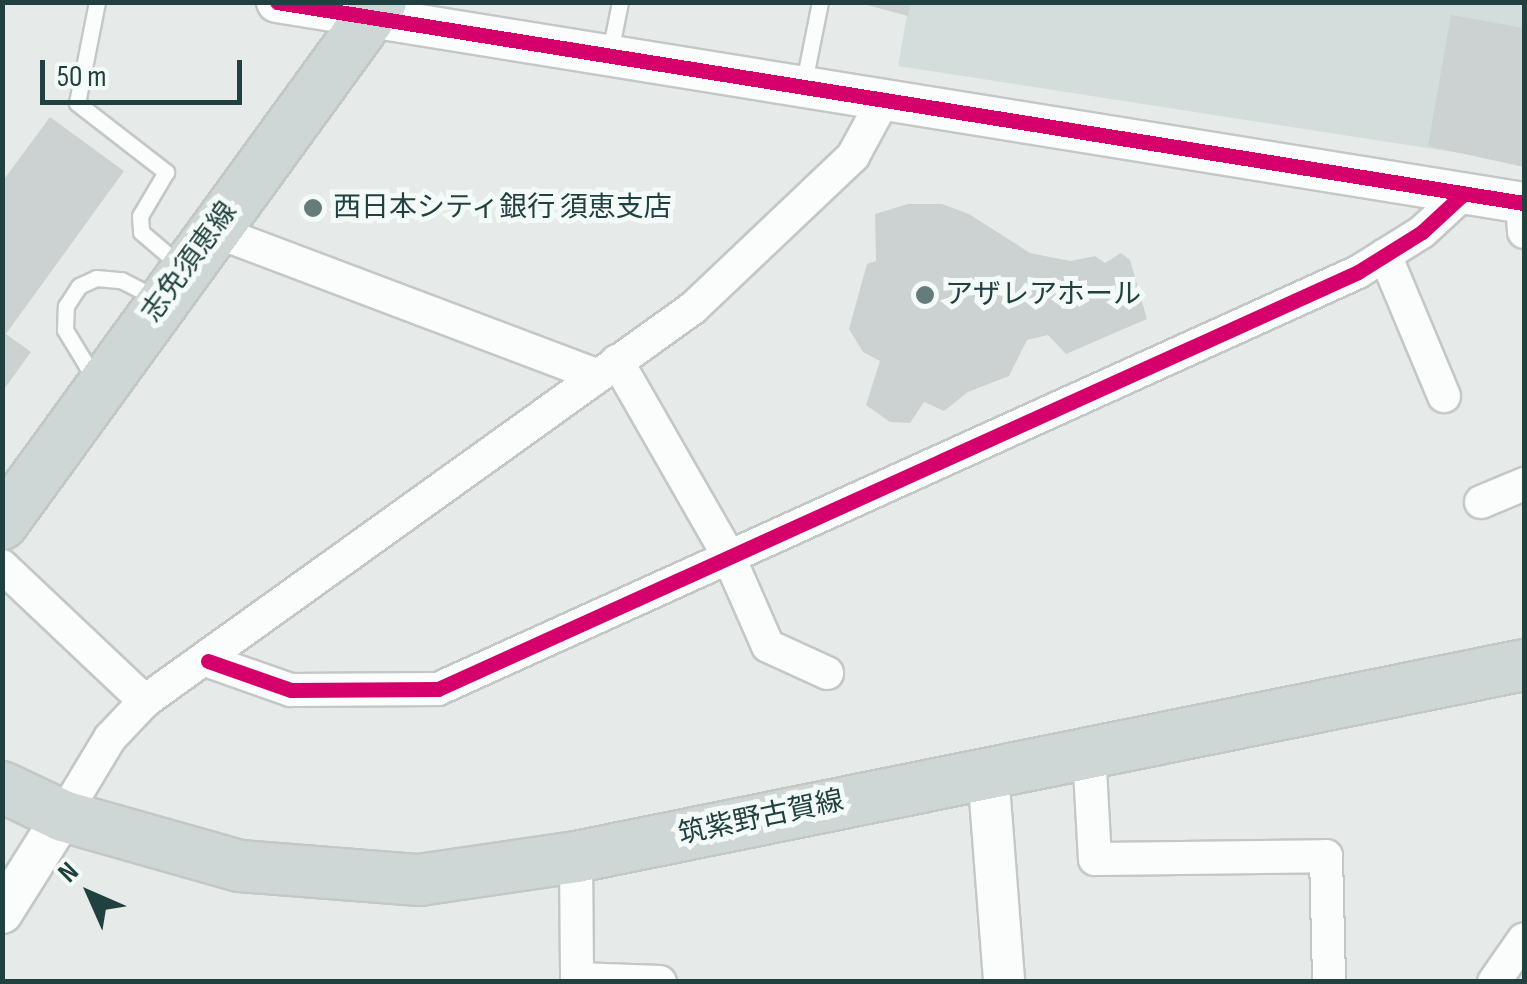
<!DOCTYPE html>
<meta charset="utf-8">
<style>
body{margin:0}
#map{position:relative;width:1527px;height:984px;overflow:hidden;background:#e6ebea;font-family:"Sofia Sans Condensed","Noto Sans JP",sans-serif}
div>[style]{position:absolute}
.built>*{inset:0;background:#d3dddb}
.building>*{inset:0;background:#ccd2d1}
.roads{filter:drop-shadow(2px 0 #c3c8c7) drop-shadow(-2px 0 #c3c8c7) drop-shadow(0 2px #c3c8c7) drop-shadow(0 -2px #c3c8c7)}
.service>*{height:15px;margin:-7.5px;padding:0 7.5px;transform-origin:7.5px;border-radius:7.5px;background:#fbfcfc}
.minor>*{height:32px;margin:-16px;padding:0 16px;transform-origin:16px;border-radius:16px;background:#fbfcfc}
.tertiary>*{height:40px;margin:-20px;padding:0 20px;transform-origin:20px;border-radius:20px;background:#fbfcfc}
.primary>*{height:50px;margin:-25px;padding:0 25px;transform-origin:25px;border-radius:25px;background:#ced7d6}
.cycleway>*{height:15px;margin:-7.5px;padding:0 7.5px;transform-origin:7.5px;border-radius:7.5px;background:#d6006c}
.dots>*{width:28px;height:28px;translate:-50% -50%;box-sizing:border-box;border:5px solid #f4faf8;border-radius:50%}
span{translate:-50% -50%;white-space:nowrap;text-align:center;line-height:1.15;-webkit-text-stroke:10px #f4faf8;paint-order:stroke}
.poi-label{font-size:28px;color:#20413f}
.left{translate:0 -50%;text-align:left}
.street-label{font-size:28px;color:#20413f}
.frame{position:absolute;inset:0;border:5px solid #20413f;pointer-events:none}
.north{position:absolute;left:40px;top:844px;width:100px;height:100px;-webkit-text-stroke:8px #f4faf8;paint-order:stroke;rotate:315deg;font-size:28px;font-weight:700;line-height:40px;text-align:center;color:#20413f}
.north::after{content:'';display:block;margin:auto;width:35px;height:45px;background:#20413f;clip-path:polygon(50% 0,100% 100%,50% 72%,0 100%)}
.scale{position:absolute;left:40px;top:60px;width:202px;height:45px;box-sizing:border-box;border:5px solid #20413f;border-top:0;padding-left:12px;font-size:30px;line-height:35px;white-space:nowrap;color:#20413f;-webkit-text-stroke:8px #f4faf8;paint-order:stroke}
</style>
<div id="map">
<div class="built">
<div style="clip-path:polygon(909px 3px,1524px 3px,1524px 163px,898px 66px)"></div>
</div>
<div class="building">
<div style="clip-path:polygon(856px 2px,911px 2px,908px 16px)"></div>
<div style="clip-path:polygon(1451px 15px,1524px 28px,1524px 167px,1428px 146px)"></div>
<div style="clip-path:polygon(50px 117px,124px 171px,6px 334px,31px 352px,2px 392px,2px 182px)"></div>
<div style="clip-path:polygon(908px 204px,942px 204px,969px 214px,1030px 253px,1070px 261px,1095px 256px,1105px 263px,1121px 253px,1130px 260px,1147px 319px,1066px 354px,1048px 335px,1027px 340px,1009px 376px,968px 392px,944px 411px,924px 402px,910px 423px,890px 422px,866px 405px,880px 361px,863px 352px,849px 329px,867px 264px,876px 261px,875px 214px)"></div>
</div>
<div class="roads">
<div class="service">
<div style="left:97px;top:2px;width:103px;rotate:101.2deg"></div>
<div style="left:77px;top:103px;width:113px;rotate:37.8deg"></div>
<div style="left:166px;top:172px;width:51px;rotate:120.6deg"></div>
<div style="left:140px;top:216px;width:16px;rotate:86deg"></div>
<div style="left:141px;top:232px;width:52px;rotate:40.4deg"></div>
<div style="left:610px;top:52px;width:51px;rotate:-78.7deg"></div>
<div style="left:803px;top:87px;width:87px;rotate:-78.7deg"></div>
<div style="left:102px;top:377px;width:19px;rotate:-144deg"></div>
<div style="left:87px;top:366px;width:42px;rotate:-121.4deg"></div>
<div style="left:65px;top:330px;width:24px;rotate:-88deg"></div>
<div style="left:66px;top:306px;width:24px;rotate:-57deg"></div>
<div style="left:79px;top:286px;width:19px;rotate:-25deg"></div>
<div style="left:96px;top:278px;width:25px;rotate:5deg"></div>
<div style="left:121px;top:280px;width:44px;rotate:27.1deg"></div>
</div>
<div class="minor">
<div style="left:1522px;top:203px;width:29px;rotate:86deg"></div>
<div style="left:212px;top:230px;width:410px;rotate:20.7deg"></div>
<div style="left:1385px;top:255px;width:153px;rotate:67.3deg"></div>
<div style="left:617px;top:361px;width:224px;rotate:60.2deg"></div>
<div style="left:728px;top:555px;width:99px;rotate:66.3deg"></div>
<div style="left:768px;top:646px;width:65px;rotate:24.6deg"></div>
<div style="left:1481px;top:502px;width:47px;rotate:-22.7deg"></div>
<div style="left:2px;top:566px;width:197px;rotate:43.4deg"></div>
<div style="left:208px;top:661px;width:88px;rotate:19.3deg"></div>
<div style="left:291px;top:690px;width:147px;rotate:-0.4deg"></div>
<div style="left:438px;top:689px;width:1010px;rotate:-24.38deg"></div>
<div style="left:1358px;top:272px;width:75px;rotate:-32deg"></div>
<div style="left:1422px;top:232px;width:56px;rotate:-42.8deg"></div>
<div style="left:1089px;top:752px;width:107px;rotate:86.8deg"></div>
<div style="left:1095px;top:859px;width:231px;rotate:-0.7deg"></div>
<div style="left:1326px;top:856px;width:126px;rotate:88.6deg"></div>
<div style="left:63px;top:816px;width:91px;rotate:-58.9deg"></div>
<div style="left:110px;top:738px;width:51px;rotate:-46.6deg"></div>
<div style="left:145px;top:701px;width:674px;rotate:-35.65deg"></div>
<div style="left:693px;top:308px;width:221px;rotate:-43.5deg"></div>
<div style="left:853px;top:156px;width:63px;rotate:-61.4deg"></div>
<div style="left:576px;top:857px;width:122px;rotate:89.5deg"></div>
<div style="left:577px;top:979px;width:83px;rotate:2.1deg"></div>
<div style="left:1494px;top:982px;width:52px;rotate:-55.1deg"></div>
</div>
<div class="tertiary">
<div style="left:277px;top:2px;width:1263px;rotate:9.16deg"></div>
<div style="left:988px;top:772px;width:211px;rotate:85.6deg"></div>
<div style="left:2px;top:913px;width:115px;rotate:-57.8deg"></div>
</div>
<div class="primary">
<div style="left:2px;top:524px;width:645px;rotate:-54.02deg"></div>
<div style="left:2px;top:787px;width:68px;rotate:25.4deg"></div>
<div style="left:63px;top:816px;width:184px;rotate:15.8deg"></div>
<div style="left:240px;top:866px;width:180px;rotate:4.5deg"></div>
<div style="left:419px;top:880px;width:159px;rotate:-8.3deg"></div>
<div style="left:576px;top:857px;width:967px;rotate:-11.45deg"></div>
</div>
</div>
<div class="cycleway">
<div style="left:277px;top:2px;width:1263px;rotate:9.16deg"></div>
<div style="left:208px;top:661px;width:88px;rotate:19.3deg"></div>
<div style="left:291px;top:690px;width:147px;rotate:-0.4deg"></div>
<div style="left:438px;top:689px;width:1010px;rotate:-24.38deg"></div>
<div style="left:1358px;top:272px;width:75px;rotate:-32deg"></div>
<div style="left:1422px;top:232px;width:56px;rotate:-42.8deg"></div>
</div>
<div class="dots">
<div style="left:313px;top:208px;background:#657c7b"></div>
<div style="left:925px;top:295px;background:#657c7b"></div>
</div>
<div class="poi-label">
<span class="left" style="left:333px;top:208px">西日本シティ銀行 須恵支店</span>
<span class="left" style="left:945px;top:295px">アザレアホール</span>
</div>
<div class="street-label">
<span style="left:190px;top:262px;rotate:-54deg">志免須恵線</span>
<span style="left:761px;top:818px;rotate:-12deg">筑紫野古賀線</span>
</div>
<div class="frame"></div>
<div class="north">N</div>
<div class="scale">50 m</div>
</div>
